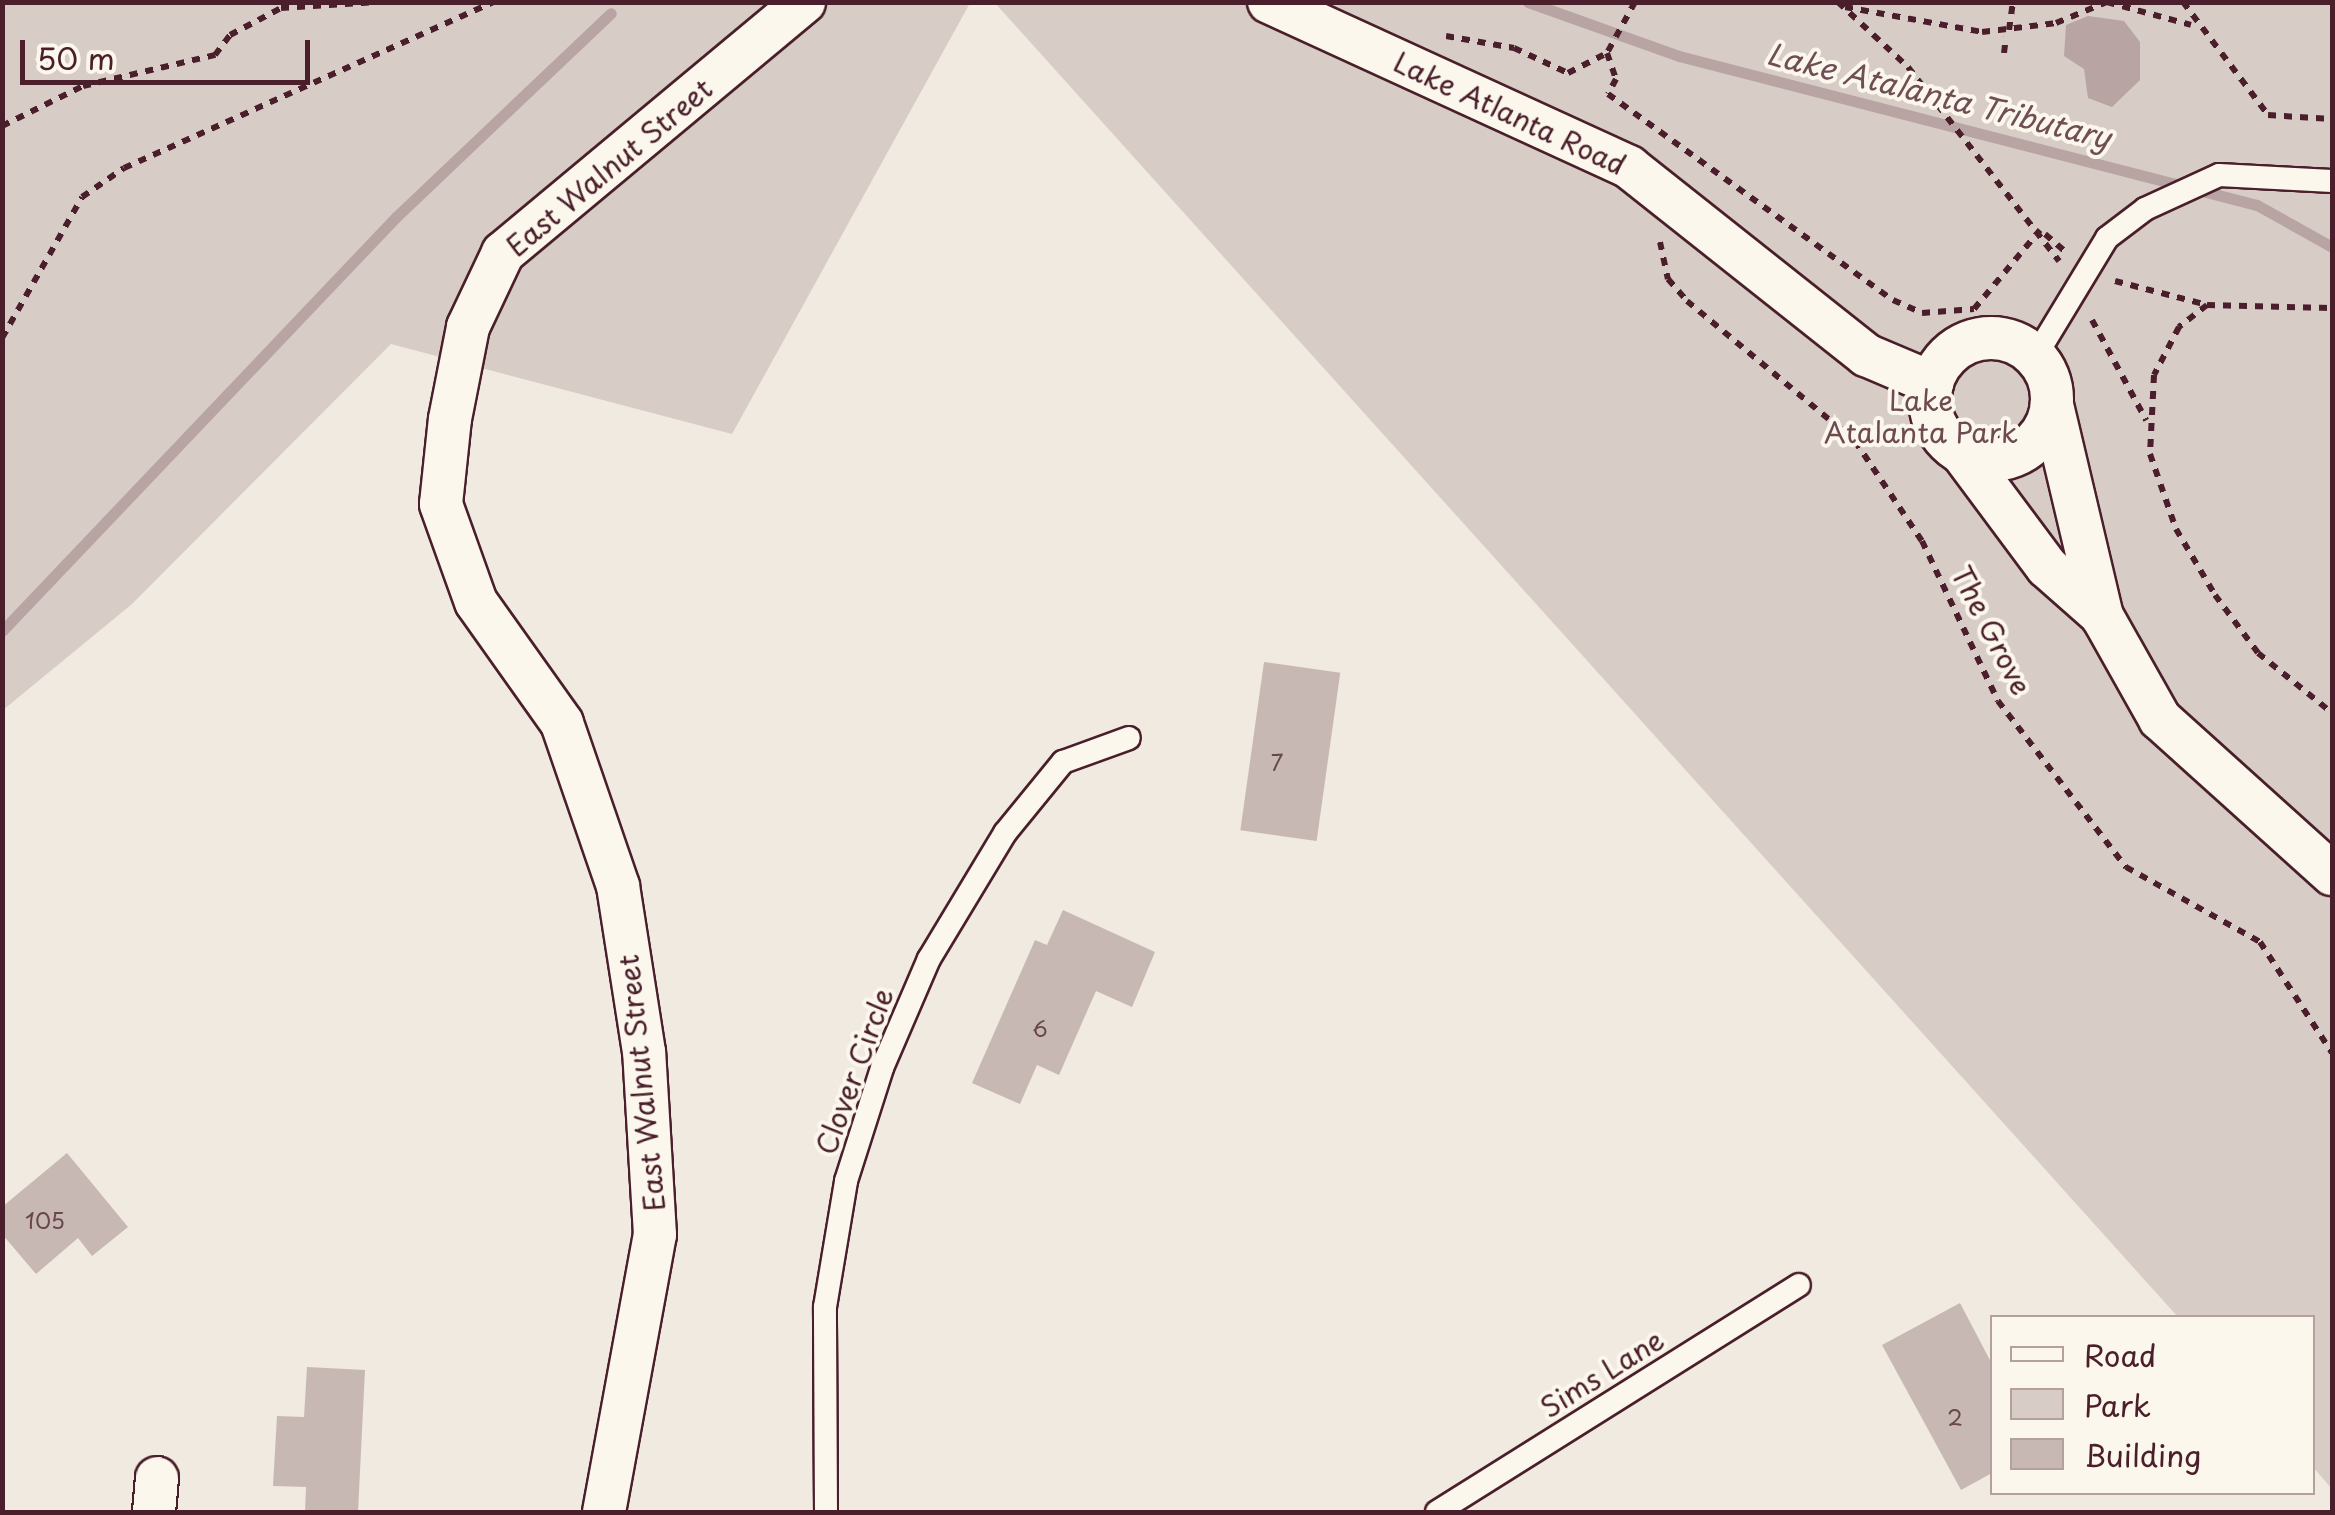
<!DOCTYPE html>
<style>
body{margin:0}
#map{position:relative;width:2335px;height:1515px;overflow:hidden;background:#f0eae0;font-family:"Playpen Sans",sans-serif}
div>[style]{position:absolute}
.green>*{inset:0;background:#d8ccc6}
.water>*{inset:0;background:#b8a4a2}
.stream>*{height:11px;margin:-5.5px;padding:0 5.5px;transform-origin:5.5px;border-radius:5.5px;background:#b8a4a2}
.building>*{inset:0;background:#c8b8b3;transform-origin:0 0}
.path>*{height:6px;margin-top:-3px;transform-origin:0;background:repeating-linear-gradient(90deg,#4a1f2b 0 8px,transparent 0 16px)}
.roads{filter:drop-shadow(2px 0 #4a1f2b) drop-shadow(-2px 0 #4a1f2b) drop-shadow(0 2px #4a1f2b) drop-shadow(0 -2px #4a1f2b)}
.lane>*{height:22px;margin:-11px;padding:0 11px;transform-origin:11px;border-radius:11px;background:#fbf7ec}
.street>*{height:42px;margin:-21px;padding:0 21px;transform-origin:21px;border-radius:21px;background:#fbf7ec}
.street>.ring{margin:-21px;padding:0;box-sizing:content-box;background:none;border:42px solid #fbf7ec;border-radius:50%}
span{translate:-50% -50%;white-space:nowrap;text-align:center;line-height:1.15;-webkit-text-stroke:8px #fbf7ec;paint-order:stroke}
.number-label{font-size:22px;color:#6a454d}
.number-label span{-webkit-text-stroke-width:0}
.street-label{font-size:28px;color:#4a1f2b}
.park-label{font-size:28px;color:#6e4a52}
.water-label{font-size:30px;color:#704e55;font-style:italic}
.frame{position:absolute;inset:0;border:5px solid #4a1f2b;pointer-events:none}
.legend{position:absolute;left:1990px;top:1315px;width:325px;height:180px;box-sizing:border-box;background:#fbf7ec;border:2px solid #b4a19f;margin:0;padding:12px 18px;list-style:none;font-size:30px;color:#4a1f2b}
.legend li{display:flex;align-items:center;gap:20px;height:50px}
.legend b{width:50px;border:2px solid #b4a19f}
.scale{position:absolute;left:20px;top:40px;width:290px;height:45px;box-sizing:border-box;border:5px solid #4a1f2b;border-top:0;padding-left:12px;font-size:30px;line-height:35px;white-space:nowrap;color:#4a1f2b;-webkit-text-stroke:8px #fbf7ec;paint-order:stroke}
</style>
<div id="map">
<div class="green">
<div style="clip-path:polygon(3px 3px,970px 3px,732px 434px,391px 344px,132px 604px,3px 710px)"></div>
<div style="clip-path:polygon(995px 3px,2332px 3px,2332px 1489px,2313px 1467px,2312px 1318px,2178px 1317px)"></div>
</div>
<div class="water">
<div style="clip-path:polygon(2088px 16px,2124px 21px,2140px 42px,2140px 80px,2112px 107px,2088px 98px,2084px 69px,2064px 56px,2066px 25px)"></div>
</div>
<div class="stream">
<div style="left:1528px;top:2px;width:160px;rotate:19.7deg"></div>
<div style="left:1679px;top:56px;width:597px;rotate:14.46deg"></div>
<div style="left:2257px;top:205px;width:86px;rotate:29.2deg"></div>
<div style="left:2px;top:631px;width:572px;rotate:-46.42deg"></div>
<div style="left:396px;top:217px;width:296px;rotate:-43.5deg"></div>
</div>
<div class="building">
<div style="left:1264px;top:662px;width:77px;height:170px;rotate:8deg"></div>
<div style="clip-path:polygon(1063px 910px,1155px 952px,1132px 1007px,1096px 991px,1059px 1075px,1037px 1065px,1020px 1104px,972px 1083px,1035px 940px,1047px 945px)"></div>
<div style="clip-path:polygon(67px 1153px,128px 1227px,92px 1256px,78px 1238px,36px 1274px,2px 1234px,2px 1207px)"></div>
<div style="clip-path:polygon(1960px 1303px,1992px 1364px,1992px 1473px,1961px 1490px,1882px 1345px)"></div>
<div style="clip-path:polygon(307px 1367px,365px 1370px,358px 1512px,305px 1512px,306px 1487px,273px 1486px,277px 1416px,304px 1417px)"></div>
</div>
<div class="path">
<div style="left:1635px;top:2px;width:58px;rotate:118.8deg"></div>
<div style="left:1607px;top:53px;width:28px;rotate:71deg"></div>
<div style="left:1616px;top:79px;width:17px;rotate:118deg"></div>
<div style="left:1608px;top:94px;width:352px;rotate:35.9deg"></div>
<div style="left:1893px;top:300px;width:32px;rotate:24deg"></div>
<div style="left:1922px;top:313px;width:52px;rotate:-4.4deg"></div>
<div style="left:1974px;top:309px;width:103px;rotate:-50.1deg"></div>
<div style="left:1838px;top:2px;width:96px;rotate:42.9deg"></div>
<div style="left:1908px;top:67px;width:246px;rotate:52.1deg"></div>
<div style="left:2107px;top:2px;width:87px;rotate:15.3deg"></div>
<div style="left:2183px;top:2px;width:141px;rotate:53deg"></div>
<div style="left:2268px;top:115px;width:64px;rotate:3.6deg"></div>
<div style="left:1845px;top:7px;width:139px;rotate:10.3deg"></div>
<div style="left:1982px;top:32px;width:75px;rotate:-6.9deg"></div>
<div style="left:2056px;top:23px;width:55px;rotate:-22.4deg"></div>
<div style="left:2009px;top:30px;width:28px;rotate:-82deg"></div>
<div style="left:1446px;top:36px;width:69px;rotate:10deg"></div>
<div style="left:1514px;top:48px;width:60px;rotate:24.8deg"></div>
<div style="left:1568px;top:73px;width:44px;rotate:-27.1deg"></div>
<div style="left:2004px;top:53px;width:16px;rotate:-83deg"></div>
<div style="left:2px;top:126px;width:90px;rotate:-26.3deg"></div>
<div style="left:83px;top:86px;width:136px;rotate:-13.2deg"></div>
<div style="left:215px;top:55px;width:25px;rotate:-53deg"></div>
<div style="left:230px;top:35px;width:58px;rotate:-27.9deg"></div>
<div style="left:281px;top:8px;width:97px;rotate:-3.5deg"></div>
<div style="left:2045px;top:234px;width:28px;rotate:41deg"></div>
<div style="left:1660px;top:242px;width:38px;rotate:78deg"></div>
<div style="left:1668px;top:279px;width:29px;rotate:49deg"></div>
<div style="left:1687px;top:301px;width:219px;rotate:39.8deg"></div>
<div style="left:1855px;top:441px;width:120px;rotate:56.2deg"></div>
<div style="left:1922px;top:541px;width:177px;rotate:64.6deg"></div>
<div style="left:1998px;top:701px;width:210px;rotate:52.4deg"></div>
<div style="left:2126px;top:867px;width:154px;rotate:29.2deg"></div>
<div style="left:2260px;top:942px;width:132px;rotate:57deg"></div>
<div style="left:2115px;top:281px;width:95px;rotate:14.6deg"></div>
<div style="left:2207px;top:305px;width:125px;rotate:1.4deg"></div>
<div style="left:2207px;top:305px;width:36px;rotate:142deg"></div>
<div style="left:2179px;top:327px;width:54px;rotate:117.5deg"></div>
<div style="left:2154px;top:375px;width:79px;rotate:92.9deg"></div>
<div style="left:2150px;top:454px;width:79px;rotate:70.9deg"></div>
<div style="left:2176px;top:529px;width:77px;rotate:59.4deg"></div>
<div style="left:2215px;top:595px;width:72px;rotate:53.4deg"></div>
<div style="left:2258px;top:653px;width:95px;rotate:39deg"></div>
<div style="left:2092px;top:320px;width:114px;rotate:61.6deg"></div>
<div style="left:2px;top:338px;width:162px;rotate:-60.4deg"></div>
<div style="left:82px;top:197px;width:51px;rotate:-34.6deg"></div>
<div style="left:124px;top:168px;width:405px;rotate:-24.2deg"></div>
</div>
<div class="roads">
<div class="lane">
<div style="left:2035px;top:357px;width:139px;rotate:-58.8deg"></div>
<div style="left:2107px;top:238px;width:48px;rotate:-37.3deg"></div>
<div style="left:2145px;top:209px;width:81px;rotate:-24.7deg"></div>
<div style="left:2219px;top:175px;width:113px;rotate:3deg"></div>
<div style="left:826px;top:1512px;width:205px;rotate:-90.3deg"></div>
<div style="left:825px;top:1307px;width:128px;rotate:-80.5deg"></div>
<div style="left:846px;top:1181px;width:119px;rotate:-72.3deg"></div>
<div style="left:882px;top:1068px;width:119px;rotate:-66.7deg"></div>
<div style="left:929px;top:959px;width:147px;rotate:-58.9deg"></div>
<div style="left:1005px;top:833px;width:92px;rotate:-50.8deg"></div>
<div style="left:1063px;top:762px;width:70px;rotate:-20deg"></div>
<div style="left:1437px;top:1512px;width:427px;rotate:-32.1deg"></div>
</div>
<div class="street">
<div style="left:1269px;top:2px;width:396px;rotate:24.6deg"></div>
<div style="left:1629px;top:167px;width:303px;rotate:38.4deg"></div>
<div style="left:1866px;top:355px;width:72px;rotate:23deg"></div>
<div class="ring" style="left:1930px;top:338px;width:80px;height:80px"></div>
<div style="left:2052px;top:405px;width:217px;rotate:76.7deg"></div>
<div style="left:2102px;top:616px;width:118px;rotate:60.6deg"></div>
<div style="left:2160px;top:719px;width:232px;rotate:42deg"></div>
<div style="left:1962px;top:453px;width:142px;rotate:53.3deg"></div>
<div style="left:2047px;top:567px;width:68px;rotate:41.4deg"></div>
<div style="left:154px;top:1512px;width:34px;rotate:-85deg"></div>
<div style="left:604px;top:1512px;width:282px;rotate:-79.6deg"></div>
<div style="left:655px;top:1235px;width:183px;rotate:-93.4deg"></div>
<div style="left:644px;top:1052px;width:168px;rotate:-98.9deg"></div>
<div style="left:618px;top:886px;width:172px;rotate:-109deg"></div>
<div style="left:562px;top:723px;width:148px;rotate:-125.4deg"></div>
<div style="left:476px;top:602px;width:104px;rotate:-109.7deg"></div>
<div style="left:441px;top:504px;width:85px;rotate:-84deg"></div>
<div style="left:450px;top:419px;width:94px;rotate:-78.9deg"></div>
<div style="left:468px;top:327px;width:82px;rotate:-64.7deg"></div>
<div style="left:503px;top:253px;width:392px;rotate:-39.8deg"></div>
</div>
</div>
<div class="number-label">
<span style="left:1277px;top:762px">7</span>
<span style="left:1040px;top:1028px">6</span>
<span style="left:45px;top:1220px">105</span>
<span style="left:1955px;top:1417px">2</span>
</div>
<div class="street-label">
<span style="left:1510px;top:113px;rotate:25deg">Lake Atlanta Road</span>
<span style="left:609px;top:167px;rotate:-40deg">East Walnut Street</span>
<span style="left:1992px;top:630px;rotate:63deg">The Grove</span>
<span style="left:854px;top:1071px;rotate:-70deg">Clover Circle</span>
<span style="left:641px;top:1083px;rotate:-96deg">East Walnut Street</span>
<span style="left:1602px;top:1373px;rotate:-32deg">Sims Lane</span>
</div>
<div class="park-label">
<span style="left:1921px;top:416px">Lake<br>Atalanta Park</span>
</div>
<div class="water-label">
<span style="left:1939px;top:95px;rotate:14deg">Lake Atalanta Tributary</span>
</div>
<div class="frame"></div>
<ul class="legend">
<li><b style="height:12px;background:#fbf7ec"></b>Road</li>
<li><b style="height:28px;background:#d8ccc6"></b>Park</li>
<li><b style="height:28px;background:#c8b8b3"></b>Building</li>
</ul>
<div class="scale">50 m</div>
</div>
